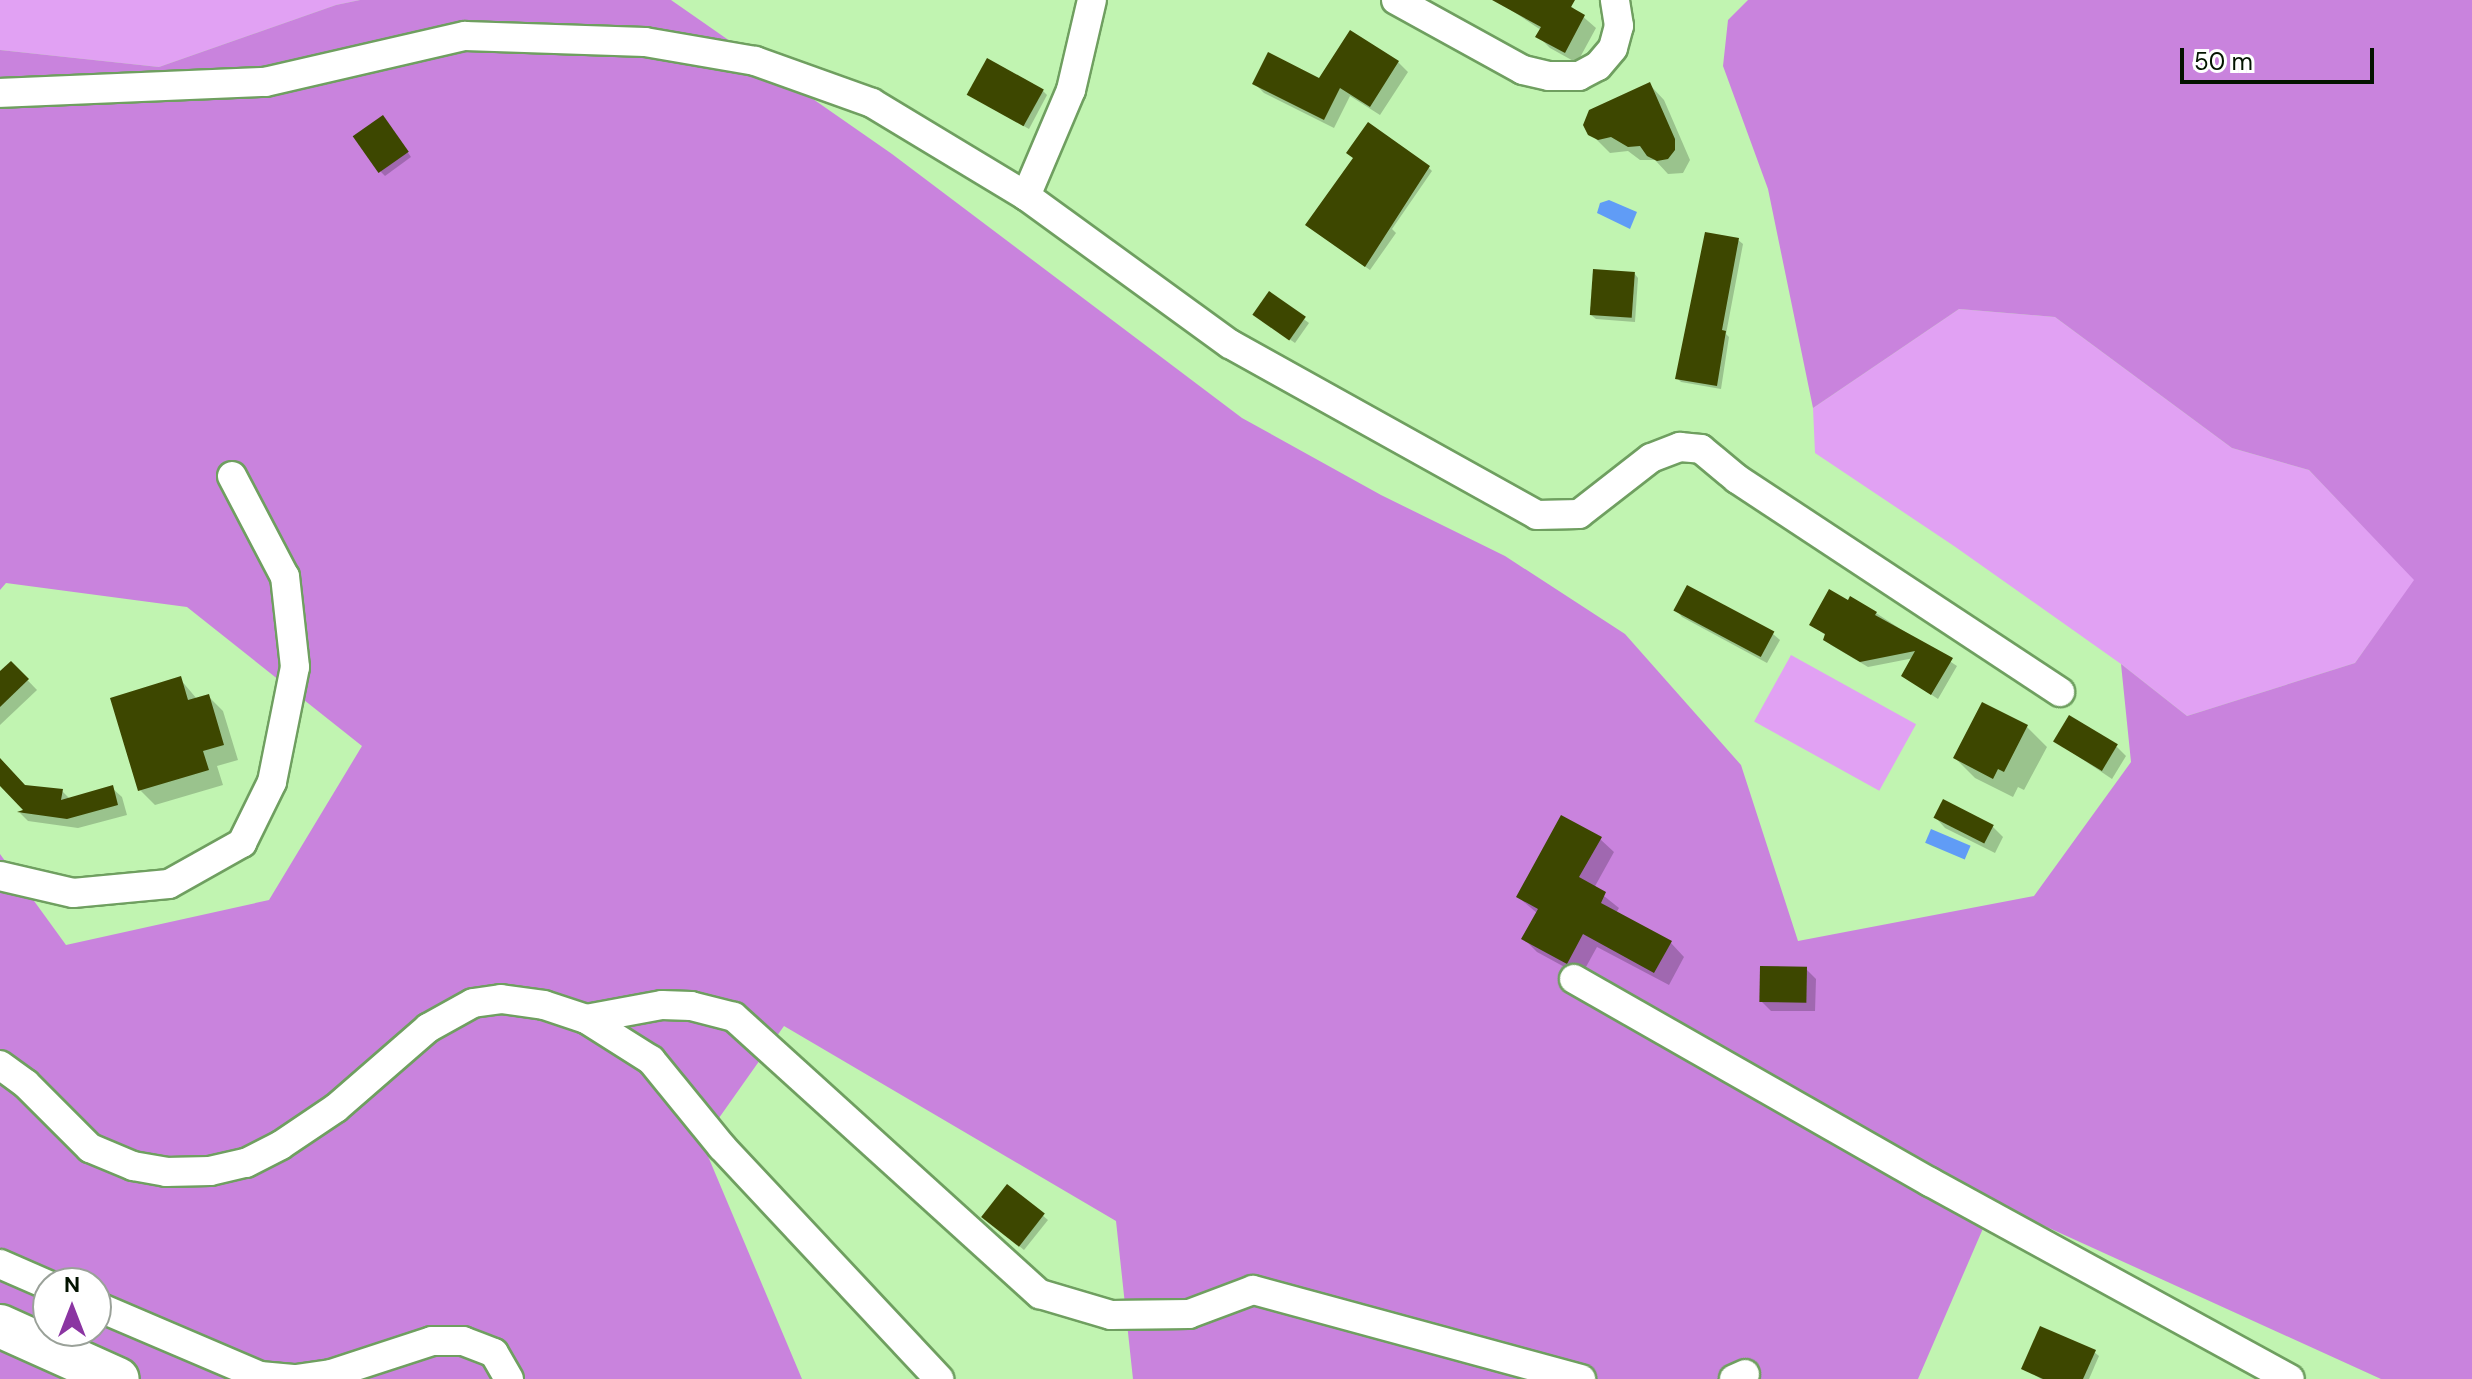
<!DOCTYPE html>
<style>
body{margin:0}
#map{position:relative;width:2472px;height:1379px;overflow:hidden;background:#c1f4b1;font-family:"DM Sans",sans-serif}
div>[style]{position:absolute}
.green>*{inset:0;background:#e1a1f3;transform-origin:0 0}
.forest>*{inset:0;background:#c983dd}
.water>*{inset:0;background:#609cf6;transform-origin:0 0}
.shadow>*{inset:0;background:#0003}
.building>*{inset:0;background:#3d4700;transform-origin:0 0}
.roads{filter:drop-shadow(2px 0 #6f9f60) drop-shadow(-2px 0 #6f9f60) drop-shadow(0 2px #6f9f60) drop-shadow(0 -2px #6f9f60)}
.minor>*{height:28px;margin:-14px;padding:0 14px;transform-origin:14px;border-radius:14px;background:#fff}
.highway>*{height:42px;margin:-21px;padding:0 21px;transform-origin:21px;border-radius:21px;background:#fff}
span{translate:-50% -50%;white-space:nowrap;text-align:center;line-height:1.15;-webkit-text-stroke:8px #fff;paint-order:stroke}
.north{position:absolute;left:32px;top:1267px;width:80px;height:80px;box-sizing:border-box;background:#fff;border:2px solid #9aa199;border-radius:50%;rotate:0deg;font-size:22px;font-weight:700;line-height:32px;text-align:center;color:#031300}
.north::after{content:'';display:block;margin:auto;width:28px;height:36px;background:#8b35a2;clip-path:polygon(50% 0,100% 100%,50% 72%,0 100%)}
.scale{position:absolute;left:2180px;top:48px;width:194px;height:36px;box-sizing:border-box;border:4px solid #031300;border-top:0;padding-left:10px;font-size:24px;line-height:28px;white-space:nowrap;color:#031300;-webkit-text-stroke:6px #fff;paint-order:stroke}
</style>
<div id="map">
<div class="green">
<div style="clip-path:polygon(0 0,360px 0,336px 5px,159px 67px,0 50px)"></div>
<div style="clip-path:polygon(1959px 309px,2055px 317px,2232px 448px,2309px 470px,2415px 580px,2355px 663px,2187px 716px,2121px 664px,1954px 546px,1815px 453px,1813px 408px)"></div>
<div style="left:1791px;top:655px;width:143px;height:76px;rotate:29deg"></div>
</div>
<div class="forest">
<div style="clip-path:polygon(evenodd,360px 0,671px 0,892px 154px,1242px 418px,1381px 495px,1505px 556px,1625px 634px,1741px 765px,1798px 941px,2034px 896px,2131px 762px,2121px 664px,2187px 716px,2355px 663px,2414px 580px,2309px 470px,2232px 448px,2055px 317px,1959px 309px,1813px 408px,1768px 189px,1723px 66px,1728px 20px,1748px 0,2472px 0,2472px 1379px,2381px 1379px,1994px 1203px,1918px 1379px,1133px 1379px,1116px 1221px,784px 1026px,702px 1142px,802px 1379px,0 1379px,0 854px,66px 945px,269px 900px,362px 746px,187px 607px,6px 583px,0 590px,0 50px,159px 67px,336px 5px,360px 0,48px 1283px,96px 1283px,96px 1331px,48px 1331px,48px 1283px)"></div>
</div>
<div class="water">
<div style="clip-path:polygon(1609px 200px,1637px 212px,1630px 229px,1597px 213px,1600px 203px)"></div>
<div style="left:1931px;top:829px;width:43px;height:15px;rotate:23deg"></div>
</div>
<div class="shadow">
<div style="clip-path:polygon(1496px 0,1564px 0,1596px 28px,1577px 63px,1550px 48px,1538px 36px,1541px 30px)"></div>
<div style="clip-path:polygon(1398px 62px,1408px 72px,1380px 115px,1350px 96px,1334px 128px,1264px 93px,1254px 83px,1320px 81px)"></div>
<div style="clip-path:polygon(1650px 85px,1664px 100px,1690px 160px,1683px 173px,1668px 174px,1655px 160px,1640px 160px,1628px 151px,1610px 153px,1594px 137px)"></div>
<div style="clip-path:polygon(1043px 91px,1047px 95px,1029px 129px,969px 95px)"></div>
<div style="clip-path:polygon(387px 122px,411px 157px,385px 176px,381px 172px)"></div>
<div style="clip-path:polygon(1428px 167px,1432px 171px,1392px 229px,1396px 233px,1370px 270px,1312px 229px)"></div>
<div style="clip-path:polygon(1738px 240px,1743px 244px,1726px 334px,1729px 337px,1721px 389px,1681px 382px,1677px 378px)"></div>
<div style="clip-path:polygon(1634px 273px,1638px 278px,1635px 322px,1596px 319px,1591px 315px)"></div>
<div style="clip-path:polygon(1270px 294px,1309px 323px,1295px 343px,1260px 319px)"></div>
<div style="clip-path:polygon(1688px 588px,1773px 634px,1780px 640px,1767px 663px,1682px 617px,1676px 610px)"></div>
<div style="clip-path:polygon(1876px 613px,1957px 666px,1938px 699px,1903px 676px,1914px 658px,1868px 667px,1831px 645px,1825px 639px,1827px 636px,1811px 625px)"></div>
<div style="clip-path:polygon(11px 663px,37px 690px,0 725px,0 674px)"></div>
<div style="clip-path:polygon(180px 679px,197px 699px,208px 696px,223px 711px,238px 760px,217px 766px,223px 785px,155px 805px,140px 790px)"></div>
<div style="clip-path:polygon(2027px 727px,2047px 747px,2024px 790px,2018px 787px,2013px 797px,1975px 778px,1955px 758px)"></div>
<div style="clip-path:polygon(2055px 741px,2117px 747px,2126px 756px,2112px 779px)"></div>
<div style="clip-path:polygon(0 761px,25px 787px,62px 791px,70px 799px,112px 788px,122px 797px,127px 815px,78px 828px,28px 821px,20px 813px,27px 811px,0 783px)"></div>
<div style="clip-path:polygon(1936px 818px,1993px 827px,2003px 837px,1995px 853px,1945px 828px)"></div>
<div style="clip-path:polygon(1600px 839px,1614px 852px,1594px 888px,1619px 908px,1616px 913px,1671px 943px,1684px 957px,1669px 985px,1597px 947px,1581px 976px,1537px 952px,1523px 938px,1537px 913px,1518px 897px)"></div>
<div style="clip-path:polygon(1806px 969px,1816px 979px,1815px 1011px,1771px 1011px,1761px 1001px)"></div>
<div style="clip-path:polygon(1008px 1186px,1048px 1220px,1024px 1250px,988px 1221px)"></div>
<div style="clip-path:polygon(2094px 1352px,2099px 1356px,2089px 1379px,2041px 1379px,2023px 1368px)"></div>
</div>
<div class="building">
<div style="clip-path:polygon(1492px 0,1575px 0,1571px 7px,1585px 15px,1565px 53px,1535px 37px,1541px 27px)"></div>
<div style="clip-path:polygon(1350px 30px,1399px 61px,1370px 107px,1340px 88px,1324px 120px,1252px 84px,1268px 52px,1319px 78px)"></div>
<div style="left:987px;top:58px;width:65px;height:42px;rotate:29deg"></div>
<div style="clip-path:polygon(1650px 82px,1675px 139px,1675px 150px,1668px 159px,1657px 161px,1647px 156px,1640px 146px,1628px 147px,1611px 137px,1598px 140px,1588px 135px,1583px 125px,1589px 110px)"></div>
<div style="left:383px;top:115px;width:45px;height:37px;rotate:55deg"></div>
<div style="clip-path:polygon(1368px 122px,1430px 166px,1365px 267px,1305px 225px,1353px 158px,1346px 153px)"></div>
<div style="clip-path:polygon(1705px 232px,1739px 238px,1722px 330px,1726px 331px,1717px 386px,1675px 379px)"></div>
<div style="left:1593px;top:269px;width:42px;height:46px;rotate:4deg"></div>
<div style="left:1269px;top:291px;width:45px;height:29px;rotate:35deg"></div>
<div style="left:1687px;top:585px;width:99px;height:29px;rotate:28deg"></div>
<div style="clip-path:polygon(1829px 589px,1848px 600px,1850px 596px,1877px 612px,1875px 615px,1953px 658px,1931px 695px,1901px 676px,1915px 651px,1860px 662px,1823px 640px,1825px 634px,1809px 625px)"></div>
<div style="clip-path:polygon(11px 661px,29px 679px,0 707px,0 671px)"></div>
<div style="clip-path:polygon(181px 676px,188px 700px,209px 694px,224px 745px,203px 751px,209px 770px,138px 791px,110px 698px)"></div>
<div style="clip-path:polygon(1982px 702px,2028px 725px,2004px 772px,1998px 769px,1993px 779px,1953px 758px)"></div>
<div style="left:2069px;top:715px;width:57px;height:31px;rotate:31deg"></div>
<div style="clip-path:polygon(0 758px,25px 785px,63px 789px,61px 800px,113px 785px,118px 805px,67px 819px,17px 812px,23px 810px,0 786px)"></div>
<div style="left:1943px;top:799px;width:57px;height:21px;rotate:27deg"></div>
<div style="clip-path:polygon(1561px 815px,1602px 837px,1579px 877px,1606px 892px,1601px 903px,1672px 941px,1654px 973px,1583px 934px,1567px 964px,1521px 939px,1538px 909px,1516px 897px)"></div>
<div style="left:1760px;top:966px;width:47px;height:36px;rotate:1deg"></div>
<div style="left:1007px;top:1184px;width:48px;height:42px;rotate:38deg"></div>
<div style="clip-path:polygon(2040px 1326px,2096px 1350px,2083px 1379px,2043px 1379px,2021px 1369px)"></div>
</div>
<div class="roads">
<div class="minor">
<div style="left:1396px;top:0;width:145px;rotate:28.9deg"></div>
<div style="left:1523px;top:70px;width:27px;rotate:13deg"></div>
<div style="left:1549px;top:76px;width:30px"></div>
<div style="left:1579px;top:76px;width:21px;rotate:-28deg"></div>
<div style="left:1598px;top:66px;width:23px;rotate:-50deg"></div>
<div style="left:1613px;top:48px;width:23px;rotate:-75deg"></div>
<div style="left:1619px;top:26px;width:26px;rotate:-99deg"></div>
<div style="left:0;top:93px;width:265px;rotate:-2.4deg"></div>
<div style="left:265px;top:82px;width:205px;rotate:-13deg"></div>
<div style="left:465px;top:36px;width:180px;rotate:1.9deg"></div>
<div style="left:645px;top:42px;width:112px;rotate:9.8deg"></div>
<div style="left:755px;top:61px;width:124px;rotate:19.7deg"></div>
<div style="left:872px;top:103px;width:180px;rotate:31.1deg"></div>
<div style="left:1026px;top:196px;width:252px;rotate:36deg"></div>
<div style="left:1230px;top:344px;width:351px;rotate:29.1deg"></div>
<div style="left:1537px;top:515px;width:42px;rotate:-1.4deg"></div>
<div style="left:1579px;top:514px;width:91px;rotate:-37.9deg"></div>
<div style="left:1651px;top:458px;width:31px;rotate:-21deg"></div>
<div style="left:1680px;top:447px;width:21px;rotate:5deg"></div>
<div style="left:1701px;top:449px;width:47px;rotate:39.8deg"></div>
<div style="left:1737px;top:479px;width:387px;rotate:33.4deg"></div>
<div style="left:1026px;top:196px;width:115px;rotate:-67deg"></div>
<div style="left:1071px;top:90px;width:92px;rotate:-76.9deg"></div>
<div style="left:0;top:876px;width:75px;rotate:13.1deg"></div>
<div style="left:73px;top:893px;width:96px;rotate:-5.4deg"></div>
<div style="left:169px;top:884px;width:84px;rotate:-29.3deg"></div>
<div style="left:242px;top:843px;width:68px;rotate:-63.8deg"></div>
<div style="left:272px;top:782px;width:117px;rotate:-78.7deg"></div>
<div style="left:295px;top:667px;width:91px;rotate:-96.3deg"></div>
<div style="left:285px;top:577px;width:114px;rotate:-117.7deg"></div>
<div style="left:1574px;top:979px;width:410px;rotate:29.7deg"></div>
<div style="left:1930px;top:1182px;width:410px;rotate:28.7deg"></div>
<div style="left:586px;top:1019px;width:77px;rotate:-10.4deg"></div>
<div style="left:662px;top:1005px;width:29px;rotate:2deg"></div>
<div style="left:691px;top:1006px;width:44px;rotate:14.3deg"></div>
<div style="left:734px;top:1017px;width:413px;rotate:42.2deg"></div>
<div style="left:1040px;top:1294px;width:74px;rotate:16.5deg"></div>
<div style="left:1111px;top:1315px;width:78px;rotate:-0.7deg"></div>
<div style="left:1189px;top:1314px;width:68px;rotate:-20.6deg"></div>
<div style="left:1253px;top:1290px;width:340px;rotate:15.2deg"></div>
<div style="left:0;top:1065px;width:32px;rotate:36deg"></div>
<div style="left:26px;top:1084px;width:91px;rotate:45deg"></div>
<div style="left:90px;top:1148px;width:47px;rotate:22.7deg"></div>
<div style="left:133px;top:1166px;width:34px;rotate:10deg"></div>
<div style="left:166px;top:1172px;width:44px;rotate:-1.3deg"></div>
<div style="left:210px;top:1171px;width:37px;rotate:-13deg"></div>
<div style="left:246px;top:1163px;width:39px;rotate:-27deg"></div>
<div style="left:281px;top:1145px;width:66px;rotate:-33.9deg"></div>
<div style="left:336px;top:1108px;width:122px;rotate:-41deg"></div>
<div style="left:428px;top:1028px;width:51px;rotate:-29.1deg"></div>
<div style="left:473px;top:1003px;width:28px;rotate:-8deg"></div>
<div style="left:501px;top:999px;width:43px;rotate:7.9deg"></div>
<div style="left:544px;top:1005px;width:44px;rotate:18.4deg"></div>
<div style="left:586px;top:1019px;width:77px;rotate:32.2deg"></div>
<div style="left:651px;top:1060px;width:112px;rotate:50.8deg"></div>
<div style="left:722px;top:1147px;width:318px;rotate:46.9deg"></div>
<div style="left:0;top:1264px;width:52px;rotate:23.6deg"></div>
<div style="left:96px;top:1306px;width:178px;rotate:23.1deg"></div>
<div style="left:260px;top:1376px;width:36px;rotate:5deg"></div>
<div style="left:296px;top:1379px;width:35px;rotate:-8deg"></div>
<div style="left:331px;top:1374px;width:106px;rotate:-18.1deg"></div>
<div style="left:432px;top:1341px;width:31px"></div>
<div style="left:463px;top:1341px;width:33px;rotate:21deg"></div>
<div style="left:494px;top:1353px;width:30px;rotate:60deg"></div>
<div style="left:1734px;top:1379px;width:12px;rotate:-24deg"></div>
</div>
<div class="highway">
<div style="left:0;top:1326px;width:129px;rotate:24.2deg"></div>
</div>
</div>
<div class="north">N</div>
<div class="scale">50 m</div>
</div>
